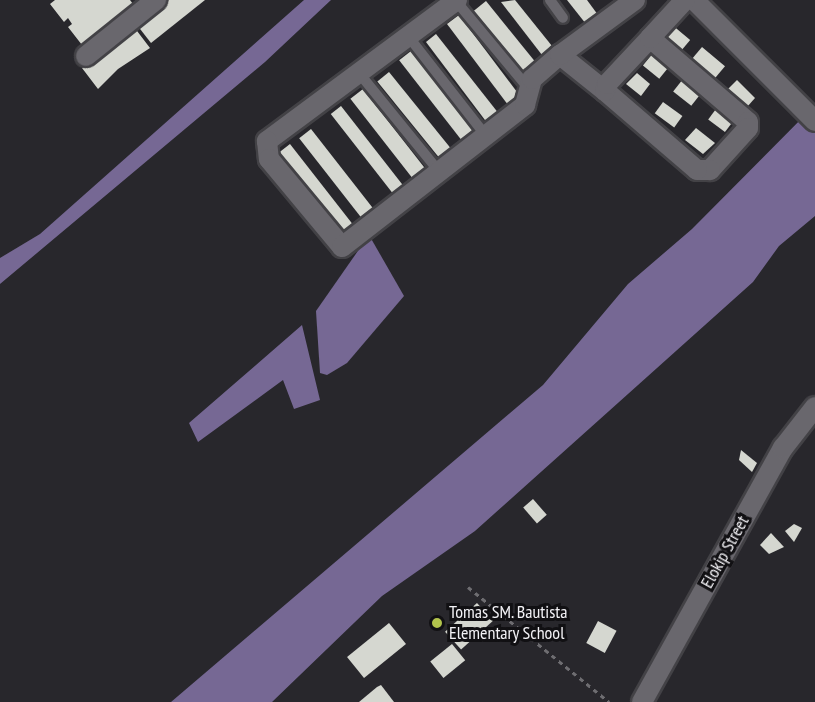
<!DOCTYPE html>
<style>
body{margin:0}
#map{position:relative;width:815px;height:702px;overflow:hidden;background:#28272c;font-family:"PT Sans Narrow",sans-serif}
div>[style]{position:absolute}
.water>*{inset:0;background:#766894}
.building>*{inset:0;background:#d5d7d0;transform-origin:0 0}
.path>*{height:3px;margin-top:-1.5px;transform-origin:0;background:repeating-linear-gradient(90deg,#6e6d71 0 4.5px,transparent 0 9px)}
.roads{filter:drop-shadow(2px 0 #434246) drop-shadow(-2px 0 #434246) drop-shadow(0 2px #434246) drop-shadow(0 -2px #434246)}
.lane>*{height:10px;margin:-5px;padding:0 5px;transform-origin:5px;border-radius:5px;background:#69676d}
.street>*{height:20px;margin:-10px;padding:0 10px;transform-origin:10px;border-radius:10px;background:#69676d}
.dots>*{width:16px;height:16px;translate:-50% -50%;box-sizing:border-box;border:3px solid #111013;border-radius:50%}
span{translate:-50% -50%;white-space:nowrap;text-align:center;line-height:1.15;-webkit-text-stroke:6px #111013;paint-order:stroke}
.street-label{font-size:18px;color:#f3f2f6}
.poi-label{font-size:18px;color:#f3f2f6}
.left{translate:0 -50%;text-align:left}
</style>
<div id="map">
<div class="water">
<div style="clip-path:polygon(304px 0,331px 0,265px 62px,0 284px,0 258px,40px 234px)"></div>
<div style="clip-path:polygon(815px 105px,815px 216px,779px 246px,753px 282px,475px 531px,382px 596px,272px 702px,171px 702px,543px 385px,628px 284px,692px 229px)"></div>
<div style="clip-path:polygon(369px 235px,404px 296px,347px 363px,327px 375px,320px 373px,316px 311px)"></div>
<div style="clip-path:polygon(302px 325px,320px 400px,294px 409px,283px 380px,198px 442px,189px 423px)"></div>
</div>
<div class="building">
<div style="clip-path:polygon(55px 0,130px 0,133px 4px,82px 45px,68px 27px,72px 24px,68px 18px,64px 22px,50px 4px)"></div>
<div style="clip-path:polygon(169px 0,205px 0,151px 43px,137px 25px)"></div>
<div style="clip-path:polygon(515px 0,552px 46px,542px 55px,501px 2px)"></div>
<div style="clip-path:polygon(567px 0,587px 0,598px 15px,586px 24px)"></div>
<div style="left:486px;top:1px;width:83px;height:16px;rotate:51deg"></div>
<div style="left:459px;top:15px;width:107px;height:15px;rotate:53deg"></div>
<div style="left:671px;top:24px;width:25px;height:14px;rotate:40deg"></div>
<div style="clip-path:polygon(134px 27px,150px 48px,118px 69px,98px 89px,82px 68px)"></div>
<div style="clip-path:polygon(436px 34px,503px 119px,491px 128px,426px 42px)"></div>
<div style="left:702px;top:47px;width:30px;height:16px;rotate:40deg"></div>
<div style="left:411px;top:51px;width:109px;height:15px;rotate:52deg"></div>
<div style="left:653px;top:53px;width:21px;height:16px;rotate:39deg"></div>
<div style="left:389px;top:72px;width:107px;height:15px;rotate:51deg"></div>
<div style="clip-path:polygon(637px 73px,650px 84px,641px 96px,626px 84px)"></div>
<div style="left:683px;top:79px;width:23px;height:16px;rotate:38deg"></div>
<div style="clip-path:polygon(737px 80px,755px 98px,747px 107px,727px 90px)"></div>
<div style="left:363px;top:89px;width:105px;height:16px;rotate:52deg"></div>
<div style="left:663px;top:102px;width:24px;height:14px;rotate:36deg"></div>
<div style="left:341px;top:106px;width:106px;height:13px;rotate:52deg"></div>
<div style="left:716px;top:109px;width:21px;height:13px;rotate:37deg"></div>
<div style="clip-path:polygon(696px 128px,715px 143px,703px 154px,685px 140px)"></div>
<div style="left:311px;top:129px;width:107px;height:15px;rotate:52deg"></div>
<div style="left:290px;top:144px;width:105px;height:16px;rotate:52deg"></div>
<div style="clip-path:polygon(741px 450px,757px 463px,752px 472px,739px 460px)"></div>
<div style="left:533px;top:499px;width:21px;height:13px;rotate:49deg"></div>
<div style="clip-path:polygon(794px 524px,802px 528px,794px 542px,785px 531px)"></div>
<div style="clip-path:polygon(771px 533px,784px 547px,769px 554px,760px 545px)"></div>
<div style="left:477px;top:603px;width:24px;height:43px;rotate:48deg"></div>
<div style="left:598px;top:621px;width:21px;height:25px;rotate:28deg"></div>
<div style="left:389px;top:623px;width:27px;height:54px;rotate:51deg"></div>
<div style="left:452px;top:644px;width:21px;height:28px;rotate:51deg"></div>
<div style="clip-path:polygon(381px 685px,394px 702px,359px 702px,377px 687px)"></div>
</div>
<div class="path">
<div style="left:468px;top:587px;width:182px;rotate:39.2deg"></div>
</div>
<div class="roads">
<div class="lane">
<div style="left:550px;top:0;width:22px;rotate:54deg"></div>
<div style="left:456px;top:1px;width:114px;rotate:50.3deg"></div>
<div style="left:408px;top:36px;width:128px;rotate:52deg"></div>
<div style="left:359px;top:73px;width:130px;rotate:50.9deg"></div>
</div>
<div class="street">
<div style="left:457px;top:0;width:237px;rotate:143.4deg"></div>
<div style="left:267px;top:141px;width:18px;rotate:84deg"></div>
<div style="left:269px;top:159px;width:114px;rotate:50.3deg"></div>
<div style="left:342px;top:247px;width:232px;rotate:-37.8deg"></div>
<div style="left:525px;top:105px;width:27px;rotate:-75deg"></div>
<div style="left:532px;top:79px;width:37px;rotate:-41deg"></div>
<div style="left:560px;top:55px;width:58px;rotate:38.7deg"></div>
<div style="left:694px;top:0;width:171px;rotate:45deg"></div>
<div style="left:650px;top:38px;width:129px;rotate:40.6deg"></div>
<div style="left:748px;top:122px;width:6px;rotate:90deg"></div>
<div style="left:748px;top:128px;width:57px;rotate:132.1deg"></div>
<div style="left:710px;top:170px;width:13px;rotate:180deg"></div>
<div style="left:697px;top:170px;width:121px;rotate:-139.3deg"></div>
<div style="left:605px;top:91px;width:7px;rotate:-74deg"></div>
<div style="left:607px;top:84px;width:63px;rotate:-46.9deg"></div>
<div style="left:650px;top:38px;width:52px;rotate:-47.4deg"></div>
<div style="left:560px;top:55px;width:93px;rotate:-36.3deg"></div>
<div style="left:86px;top:56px;width:90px;rotate:-38.7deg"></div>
<div style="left:642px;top:702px;width:291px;rotate:-61deg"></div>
<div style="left:783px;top:448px;width:52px;rotate:-52deg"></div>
</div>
</div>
<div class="dots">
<div style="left:437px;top:623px;background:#b2c34c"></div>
</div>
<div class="street-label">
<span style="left:725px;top:552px;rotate:-61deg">Elokip Street</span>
</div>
<div class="poi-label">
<span class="left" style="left:449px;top:623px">Tomas SM. Bautista<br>Elementary School</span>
</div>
</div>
